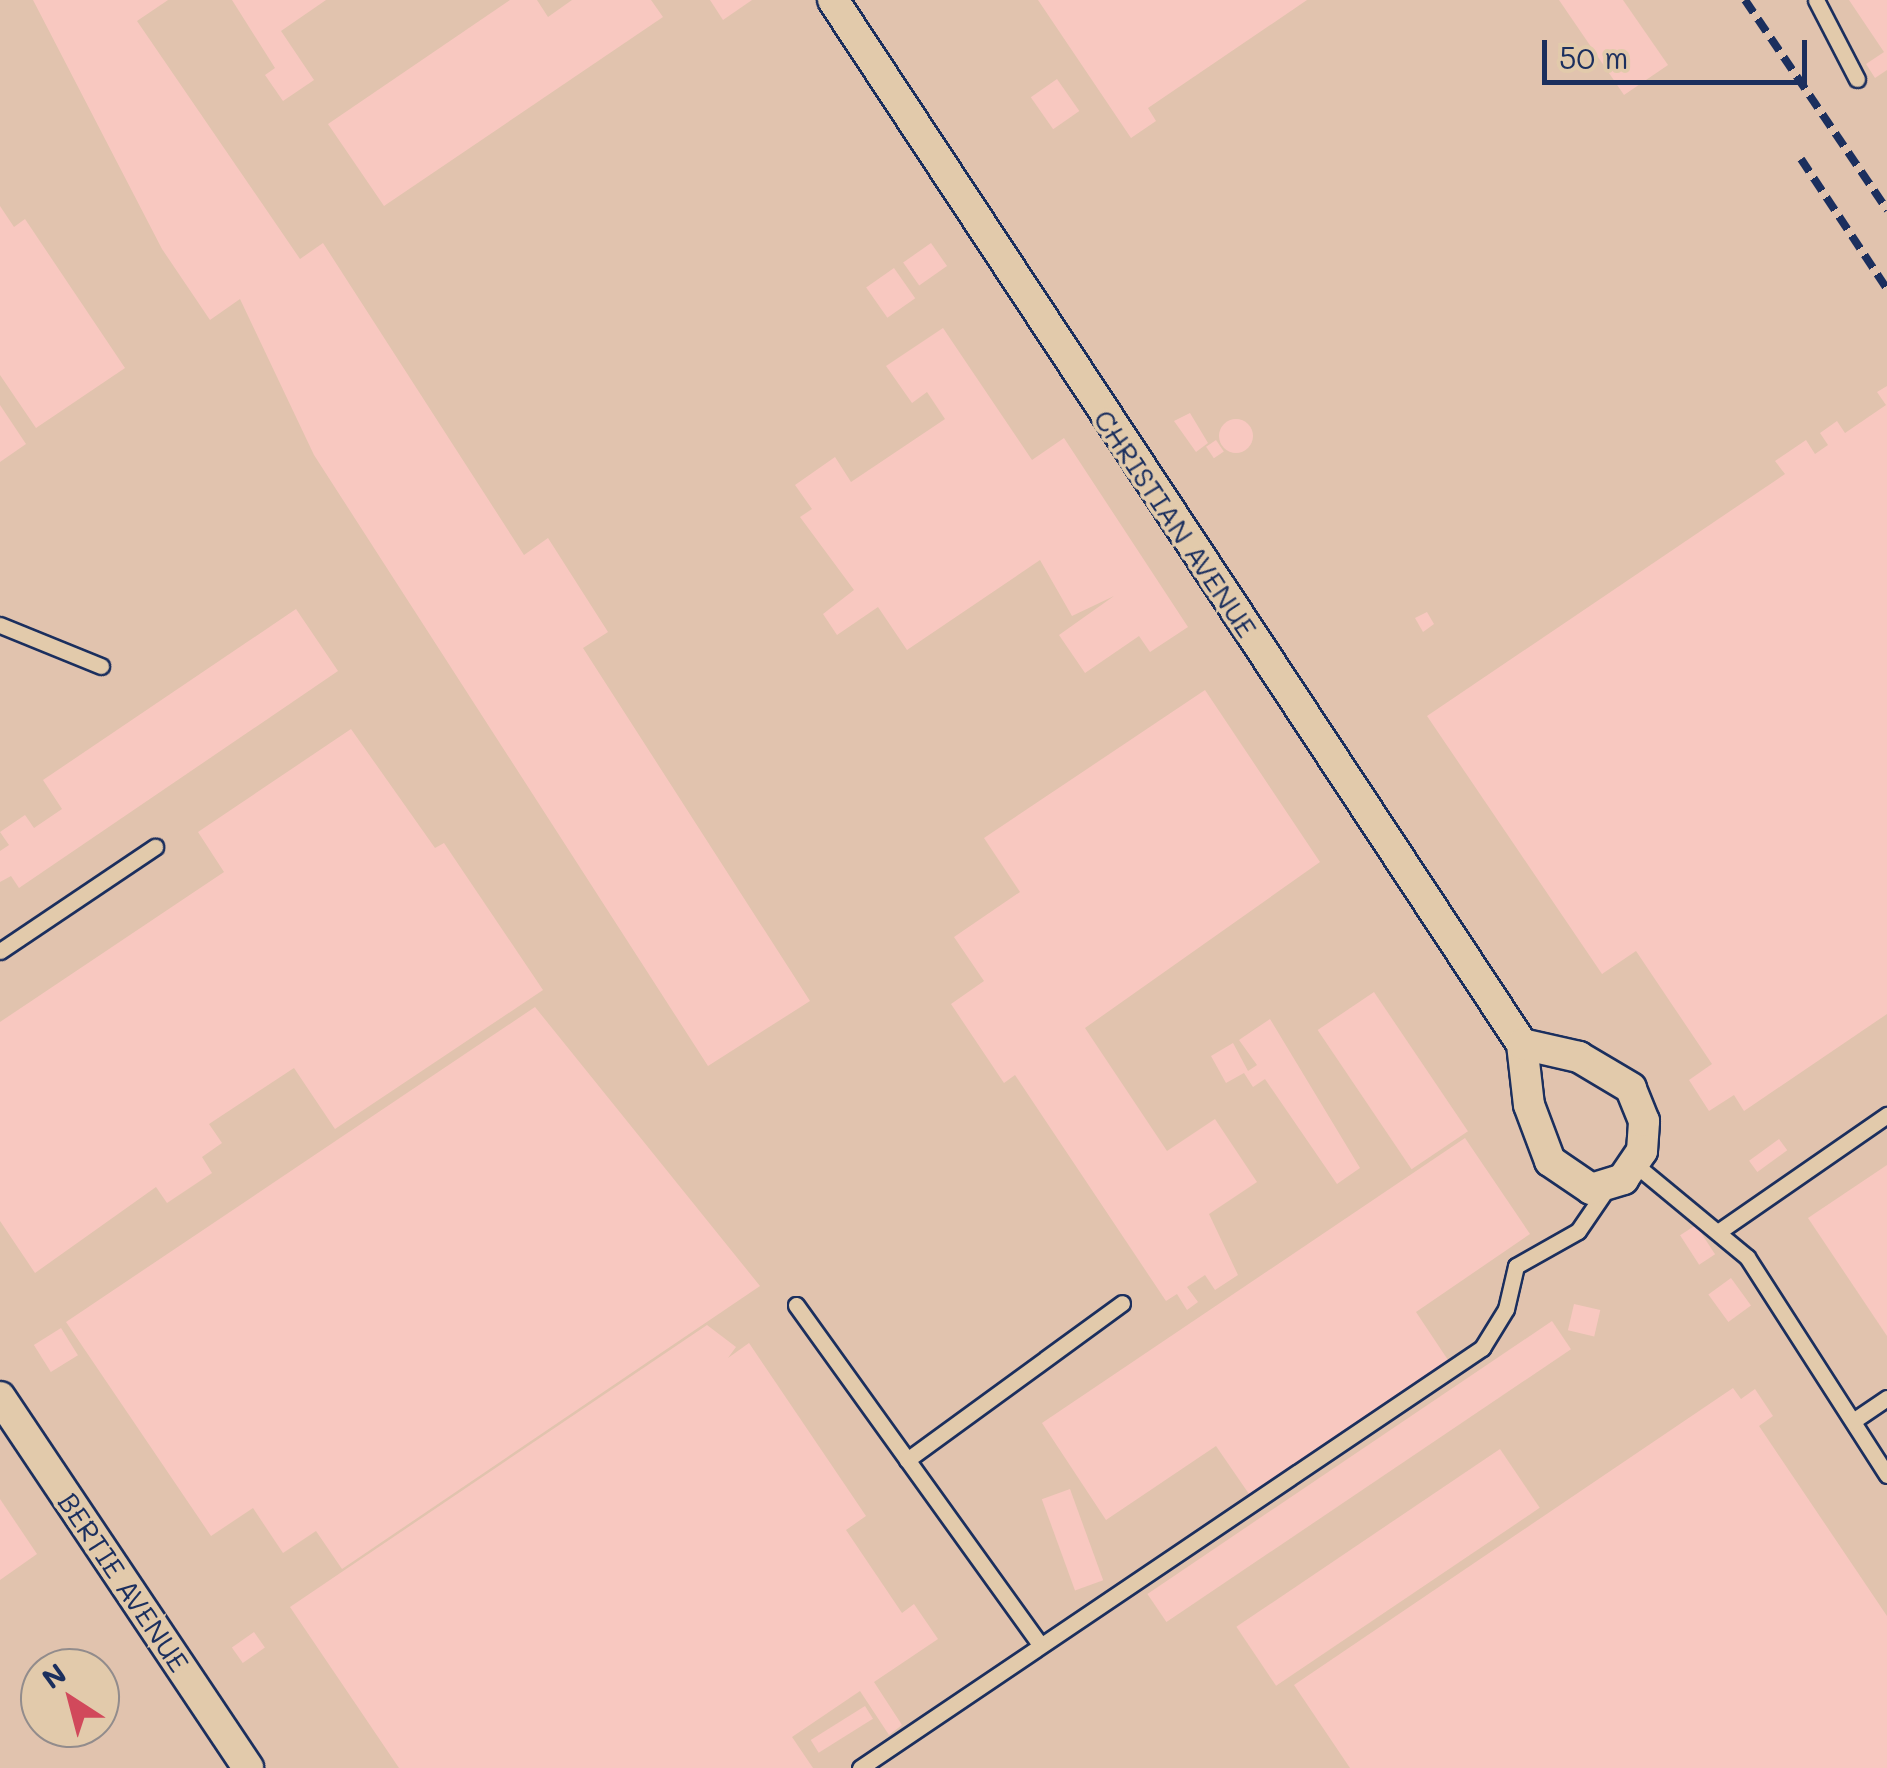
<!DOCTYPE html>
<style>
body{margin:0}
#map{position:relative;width:1887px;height:1768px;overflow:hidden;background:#e2caab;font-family:Mali,sans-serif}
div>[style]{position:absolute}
.built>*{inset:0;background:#e1c3ae}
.building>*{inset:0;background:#f8c8c0;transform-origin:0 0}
.round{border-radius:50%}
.roads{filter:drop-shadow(2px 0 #1b2f5e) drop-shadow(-2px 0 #1b2f5e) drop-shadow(0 2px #1b2f5e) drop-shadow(0 -2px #1b2f5e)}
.lane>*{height:15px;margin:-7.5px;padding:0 7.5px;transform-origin:7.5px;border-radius:7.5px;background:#e2caab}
.street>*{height:30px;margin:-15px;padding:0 15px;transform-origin:15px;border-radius:15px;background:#e2caab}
.rail>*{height:8px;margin-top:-4px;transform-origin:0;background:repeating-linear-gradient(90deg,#1b2f5e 0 15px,transparent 0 23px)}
span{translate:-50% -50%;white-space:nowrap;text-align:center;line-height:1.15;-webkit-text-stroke:8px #e2caab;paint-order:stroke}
.street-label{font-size:28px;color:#1b2f5e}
.north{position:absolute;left:20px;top:1648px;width:100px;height:100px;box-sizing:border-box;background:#e2caab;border:2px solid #928c8c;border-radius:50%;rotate:324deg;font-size:28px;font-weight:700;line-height:40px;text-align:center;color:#1b2f5e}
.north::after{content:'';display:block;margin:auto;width:35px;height:45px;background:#d1495b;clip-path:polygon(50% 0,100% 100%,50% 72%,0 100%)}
.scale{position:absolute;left:1542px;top:40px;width:265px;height:45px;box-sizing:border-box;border:5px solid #1b2f5e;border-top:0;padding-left:12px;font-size:30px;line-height:35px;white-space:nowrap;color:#1b2f5e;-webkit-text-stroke:8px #e2caab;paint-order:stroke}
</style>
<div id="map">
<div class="built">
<div style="clip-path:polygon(evenodd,0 0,1887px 0,1887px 1768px,0 1768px,0 0,40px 1668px,100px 1668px,100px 1728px,40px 1728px,40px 1668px)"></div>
</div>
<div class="building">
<div style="clip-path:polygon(33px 0,168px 0,137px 21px,300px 259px,323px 243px,524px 555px,548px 538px,608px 632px,583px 648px,810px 1001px,708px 1066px,314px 455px,240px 299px,210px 320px,162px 249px)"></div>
<div style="clip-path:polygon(232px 0,326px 0,281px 31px,314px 80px,283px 101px,265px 75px,275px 68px)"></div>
<div style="clip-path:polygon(510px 0,537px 0,548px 17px,572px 0,651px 0,663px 17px,384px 206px,328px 124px)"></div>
<div style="clip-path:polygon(710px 0,752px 0,723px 20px)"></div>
<div style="clip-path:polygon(1038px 0,1307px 0,1148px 108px,1156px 121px,1131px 138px)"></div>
<div style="clip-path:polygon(1559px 0,1623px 0,1668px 65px,1624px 95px)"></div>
<div style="clip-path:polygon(1849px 0,1887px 0,1887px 70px,1875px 78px,1866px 64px,1884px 52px)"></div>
<div style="left:1057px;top:79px;width:39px;height:32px;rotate:55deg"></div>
<div style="clip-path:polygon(0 206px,14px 227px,25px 219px,125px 368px,36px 428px,0 375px)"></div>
<div style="left:931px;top:243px;width:28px;height:34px;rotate:55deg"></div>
<div style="left:894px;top:268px;width:37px;height:34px;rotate:55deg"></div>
<div style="clip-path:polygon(943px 328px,1032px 460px,1064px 438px,1188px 627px,1150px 652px,1139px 636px,1085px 673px,1059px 635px,1114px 596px,1072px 616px,1040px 560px,907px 650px,878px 607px,837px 635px,823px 614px,854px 590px,800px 517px,812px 509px,795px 485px,835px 457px,851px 482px,945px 419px,927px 392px,912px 403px,886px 366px)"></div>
<div style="clip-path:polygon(1887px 386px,1887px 1014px,1744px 1111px,1734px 1095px,1709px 1111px,1689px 1080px,1712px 1064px,1636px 951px,1602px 974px,1427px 716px,1785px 474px,1775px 461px,1806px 440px,1815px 454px,1828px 445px,1820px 433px,1837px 421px,1845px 433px,1886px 405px,1877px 392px)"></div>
<div style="clip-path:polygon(0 405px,26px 444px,0 462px)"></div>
<div style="clip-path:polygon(1190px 413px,1208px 443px,1196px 452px,1174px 421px)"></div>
<div class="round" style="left:1219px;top:419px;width:34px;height:34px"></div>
<div style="left:1216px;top:440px;width:14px;height:12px;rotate:56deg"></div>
<div style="clip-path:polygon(296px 609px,338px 671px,19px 888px,11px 876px,0 882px,0 851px,9px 845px,0 832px,25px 815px,34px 828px,62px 809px,43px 780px)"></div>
<div style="clip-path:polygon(1427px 612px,1434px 624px,1423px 632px,1415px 618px)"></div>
<div style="clip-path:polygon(1205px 690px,1320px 862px,1085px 1028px,1167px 1151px,1215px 1119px,1257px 1182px,1209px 1214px,1238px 1275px,1215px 1290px,1205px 1275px,1187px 1287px,1198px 1302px,1187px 1310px,1177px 1294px,1166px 1301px,1015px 1075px,1004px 1083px,951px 1004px,984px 981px,954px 937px,1020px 892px,984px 838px)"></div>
<div style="clip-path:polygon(351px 729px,435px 848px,444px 843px,543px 990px,335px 1129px,294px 1068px,209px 1124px,222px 1143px,202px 1157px,212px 1173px,167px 1203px,156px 1187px,35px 1273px,0 1221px,0 1022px,224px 872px,198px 832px)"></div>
<div style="left:1374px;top:992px;width:168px;height:68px;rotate:56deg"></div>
<div style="clip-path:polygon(535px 1007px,760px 1286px,342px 1569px,316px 1531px,283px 1553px,253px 1508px,211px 1536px,66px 1322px)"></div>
<div style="clip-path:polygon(1270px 1019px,1360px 1168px,1337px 1184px,1265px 1079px,1253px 1087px,1244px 1073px,1226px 1083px,1211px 1056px,1233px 1043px,1248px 1071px,1257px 1065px,1239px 1040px)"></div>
<div style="clip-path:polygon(1465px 1138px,1530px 1234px,1416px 1312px,1448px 1360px,1249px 1494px,1216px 1446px,1106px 1520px,1042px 1423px)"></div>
<div style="left:1779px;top:1139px;width:14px;height:37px;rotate:54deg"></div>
<div style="clip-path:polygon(1887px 1165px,1887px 1336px,1808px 1218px)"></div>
<div style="left:1696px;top:1225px;width:35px;height:19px;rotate:57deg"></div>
<div style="left:1731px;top:1278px;width:34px;height:28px;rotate:54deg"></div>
<div style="left:1574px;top:1304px;width:27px;height:27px;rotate:13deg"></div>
<div style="left:1552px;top:1321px;width:34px;height:488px;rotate:56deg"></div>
<div style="clip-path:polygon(707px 1325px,736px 1347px,728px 1358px,749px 1343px,866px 1516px,846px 1530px,902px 1613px,914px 1604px,938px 1639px,874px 1682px,902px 1725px,889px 1735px,860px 1691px,792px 1737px,813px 1768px,399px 1768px,290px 1607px)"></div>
<div style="left:61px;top:1328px;width:32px;height:32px;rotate:58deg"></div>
<div style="clip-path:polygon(1733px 1388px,1741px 1399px,1755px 1389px,1773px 1416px,1759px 1426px,1887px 1616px,1887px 1768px,1350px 1768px,1294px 1685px)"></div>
<div style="left:1500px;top:1449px;width:71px;height:318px;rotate:56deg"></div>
<div style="left:1070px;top:1489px;width:97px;height:30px;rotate:70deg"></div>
<div style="clip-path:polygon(0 1499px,37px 1554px,0 1580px)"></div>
<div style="left:254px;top:1632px;width:19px;height:27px;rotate:55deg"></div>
<div style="left:865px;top:1706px;width:15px;height:64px;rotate:58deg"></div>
</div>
<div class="roads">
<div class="lane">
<div style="left:1816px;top:0;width:89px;rotate:62.6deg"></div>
<div style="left:0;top:625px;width:109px;rotate:22.1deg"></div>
<div style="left:0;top:951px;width:187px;rotate:-33.9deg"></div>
<div style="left:1637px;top:1166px;width:143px;rotate:39.6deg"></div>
<div style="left:1747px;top:1257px;width:259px;rotate:57.3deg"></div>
<div style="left:1718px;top:1232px;width:206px;rotate:-34.7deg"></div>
<div style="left:796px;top:1305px;width:418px;rotate:54.3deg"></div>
<div style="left:1853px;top:1421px;width:41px;rotate:-34.1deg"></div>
<div style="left:907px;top:1460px;width:266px;rotate:-36.1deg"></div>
<div style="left:860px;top:1768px;width:751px;rotate:-34.03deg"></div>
<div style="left:1482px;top:1348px;width:46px;rotate:-58.4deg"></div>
<div style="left:1506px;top:1309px;width:44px;rotate:-76.9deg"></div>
<div style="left:1516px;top:1266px;width:71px;rotate:-29.4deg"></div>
<div style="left:1578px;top:1231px;width:53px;rotate:-55.7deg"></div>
</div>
<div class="street">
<div style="left:833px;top:0;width:1251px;rotate:56.58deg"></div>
<div style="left:1522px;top:1044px;width:61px;rotate:83.5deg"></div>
<div style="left:1529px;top:1105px;width:60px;rotate:69.4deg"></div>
<div style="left:1550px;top:1161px;width:50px;rotate:34.3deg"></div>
<div style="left:1591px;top:1189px;width:34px;rotate:-17deg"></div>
<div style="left:1623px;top:1179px;width:34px;rotate:-56deg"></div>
<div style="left:1642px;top:1151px;width:30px;rotate:-86deg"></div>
<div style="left:1644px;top:1121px;width:35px;rotate:-112deg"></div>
<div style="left:1631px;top:1088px;width:61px;rotate:-149.2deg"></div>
<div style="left:1579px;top:1057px;width:58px;rotate:-167.2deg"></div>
<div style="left:0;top:1397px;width:446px;rotate:56.2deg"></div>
</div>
</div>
<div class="rail">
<div style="left:1745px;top:0;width:254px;rotate:55.9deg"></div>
<div style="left:1801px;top:159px;width:156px;rotate:56.5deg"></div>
</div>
<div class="street-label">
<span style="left:1176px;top:523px;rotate:56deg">CHRISTIAN AVENUE</span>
<span style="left:124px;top:1582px;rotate:56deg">BERTIE AVENUE</span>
</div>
<div class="north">N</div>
<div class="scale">50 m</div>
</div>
